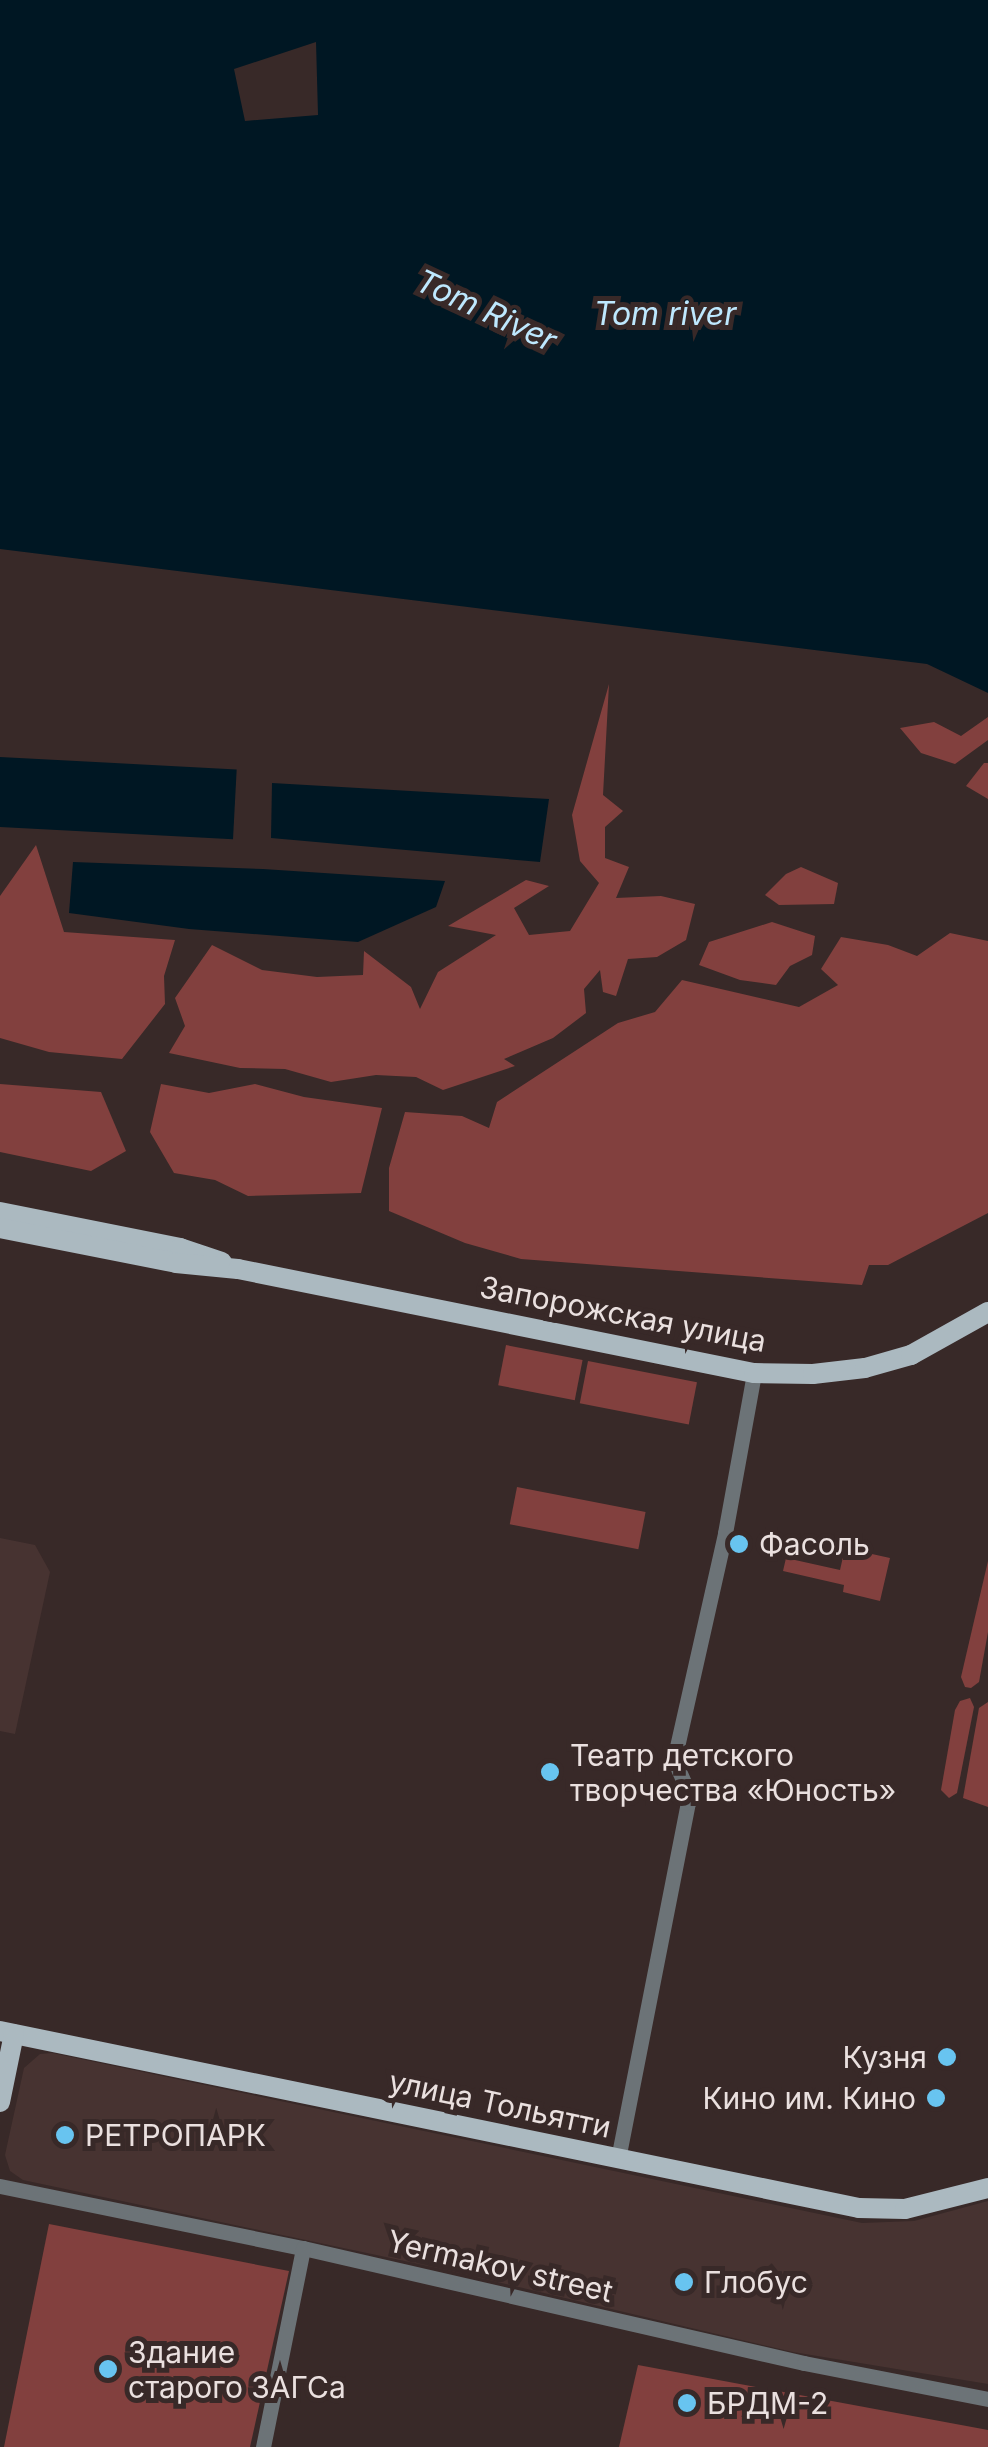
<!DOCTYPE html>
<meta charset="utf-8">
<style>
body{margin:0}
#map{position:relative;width:988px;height:2447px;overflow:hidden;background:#382928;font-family:Inter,sans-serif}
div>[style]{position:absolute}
.built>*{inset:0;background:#473331}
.green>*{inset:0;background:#82403e;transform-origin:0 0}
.water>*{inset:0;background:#001723;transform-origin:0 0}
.minor>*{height:15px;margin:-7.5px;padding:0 7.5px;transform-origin:7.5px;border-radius:7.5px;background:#6c7377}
.major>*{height:20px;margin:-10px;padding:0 10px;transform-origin:10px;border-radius:10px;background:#abb9c0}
.dots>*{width:28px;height:28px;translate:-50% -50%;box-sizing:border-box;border:5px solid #382928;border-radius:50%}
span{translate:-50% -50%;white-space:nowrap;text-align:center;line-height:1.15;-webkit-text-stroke:10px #382928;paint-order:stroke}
.street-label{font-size:30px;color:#eae0df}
.poi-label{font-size:30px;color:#eae0df}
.left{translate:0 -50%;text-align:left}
.right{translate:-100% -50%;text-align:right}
.water-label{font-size:32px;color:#bee8fe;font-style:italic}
</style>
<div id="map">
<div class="built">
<div style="clip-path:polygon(0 1538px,35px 1545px,50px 1572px,15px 1734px,0 1731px)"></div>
<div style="clip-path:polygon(52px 2053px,862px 2223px,914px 2221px,988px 2201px,988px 2384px,793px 2352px,447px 2270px,23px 2180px,10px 2171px,5px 2155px,24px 2068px,40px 2054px)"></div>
</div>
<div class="green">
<div style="clip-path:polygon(609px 684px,603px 795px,623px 811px,605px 827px,605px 858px,629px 867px,616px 898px,661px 896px,695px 904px,686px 940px,657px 957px,628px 959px,616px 996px,603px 992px,600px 970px,584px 989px,586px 1013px,553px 1038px,504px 1059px,515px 1066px,443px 1090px,416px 1077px,376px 1075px,331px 1082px,285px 1069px,240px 1068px,169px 1053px,185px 1026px,175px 998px,212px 945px,262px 970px,317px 977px,363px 975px,364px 951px,411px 987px,420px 1009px,438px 972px,496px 935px,448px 926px,526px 880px,549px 886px,514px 908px,529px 935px,570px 931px,599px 883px,580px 861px,572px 815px)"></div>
<div style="clip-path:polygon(988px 717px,988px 740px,955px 764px,921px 753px,900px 728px,934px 722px,961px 736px)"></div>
<div style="clip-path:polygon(984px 763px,988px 763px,988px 799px,966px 786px)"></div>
<div style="clip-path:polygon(36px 845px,64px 932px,175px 940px,164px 976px,165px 1004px,122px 1059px,49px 1052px,0 1038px,0 896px)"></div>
<div style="clip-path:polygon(801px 867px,838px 883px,834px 904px,779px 905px,765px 895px,786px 874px)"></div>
<div style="clip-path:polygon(772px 922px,815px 936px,812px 955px,790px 966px,776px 985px,740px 980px,699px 965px,709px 942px)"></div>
<div style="clip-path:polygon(950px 933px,988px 941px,988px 1213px,888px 1265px,869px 1265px,862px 1285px,521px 1259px,465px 1243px,389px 1211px,389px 1168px,405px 1112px,462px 1116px,489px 1128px,497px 1102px,618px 1023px,655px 1012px,682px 980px,799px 1007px,838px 985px,821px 969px,841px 937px,888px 945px,917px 956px)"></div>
<div style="clip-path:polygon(0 1084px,101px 1092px,126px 1151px,91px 1171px,0 1152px)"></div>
<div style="clip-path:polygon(161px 1084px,209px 1093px,255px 1084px,304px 1097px,382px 1108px,361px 1193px,248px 1196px,215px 1180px,174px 1173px,150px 1132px)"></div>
<div style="left:506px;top:1345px;width:78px;height:41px;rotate:11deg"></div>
<div style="left:588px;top:1361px;width:111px;height:43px;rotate:11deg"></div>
<div style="left:517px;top:1487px;width:131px;height:38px;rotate:11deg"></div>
<div style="clip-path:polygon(845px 1548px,890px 1558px,880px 1601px,843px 1592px,844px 1585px,783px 1571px,786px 1558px,840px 1570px)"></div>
<div style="clip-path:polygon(988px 1561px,988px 1632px,979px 1682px,971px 1688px,965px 1687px,961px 1677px)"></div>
<div style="clip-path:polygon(970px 1698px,974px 1707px,957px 1793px,949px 1798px,941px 1790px,955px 1710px,960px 1701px)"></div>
<div style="clip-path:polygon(988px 1702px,988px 1807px,963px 1798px,979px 1708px)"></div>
<div style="clip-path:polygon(49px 2224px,289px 2271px,250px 2447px,4px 2447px)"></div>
<div style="clip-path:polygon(638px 2365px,988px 2430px,988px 2447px,619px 2447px)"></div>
</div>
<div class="water">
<div style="clip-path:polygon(evenodd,0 0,988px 0,988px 693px,927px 664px,0 549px,0 0,316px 42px,318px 115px,245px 121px,234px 69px,316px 42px)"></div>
<div style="left:0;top:757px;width:237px;height:70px;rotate:3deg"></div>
<div style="clip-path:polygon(272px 783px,549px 799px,540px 862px,271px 838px)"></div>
<div style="clip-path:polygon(73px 862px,263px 869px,445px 881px,436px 907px,358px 942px,189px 929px,69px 913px)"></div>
</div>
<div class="minor">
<div style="left:618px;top:2159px;width:363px;rotate:-78.9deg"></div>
<div style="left:688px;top:1803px;width:14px;rotate:-94deg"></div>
<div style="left:687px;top:1789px;width:32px;rotate:-114deg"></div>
<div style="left:674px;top:1760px;width:233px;rotate:-77.3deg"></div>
<div style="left:725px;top:1533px;width:163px;rotate:-79.7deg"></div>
<div style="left:0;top:2186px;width:309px;rotate:11.6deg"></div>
<div style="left:303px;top:2248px;width:514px;rotate:12.93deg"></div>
<div style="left:804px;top:2363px;width:187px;rotate:11.1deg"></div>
<div style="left:263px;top:2447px;width:203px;rotate:-78.6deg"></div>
</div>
<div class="major">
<div style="left:0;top:1212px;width:184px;rotate:11.3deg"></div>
<div style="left:180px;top:1248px;width:44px;rotate:18.4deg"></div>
<div style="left:0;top:1228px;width:179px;rotate:11.2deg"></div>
<div style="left:176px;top:1263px;width:62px;rotate:5.5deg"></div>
<div style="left:238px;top:1269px;width:526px;rotate:11.4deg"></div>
<div style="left:754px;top:1373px;width:59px;rotate:1deg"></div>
<div style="left:813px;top:1374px;width:52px;rotate:-6.6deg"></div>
<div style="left:865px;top:1368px;width:48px;rotate:-15.8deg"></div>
<div style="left:911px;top:1355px;width:88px;rotate:-29.2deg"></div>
<div style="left:0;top:2031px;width:877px;rotate:11.64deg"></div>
<div style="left:859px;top:2208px;width:46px;rotate:1.2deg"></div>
<div style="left:905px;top:2209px;width:86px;rotate:-14.2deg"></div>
<div style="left:0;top:2102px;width:69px;rotate:-78.4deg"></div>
</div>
<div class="dots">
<div style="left:739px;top:1544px;background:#68c4f0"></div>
<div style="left:550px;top:1772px;background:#68c4f0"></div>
<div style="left:947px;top:2057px;background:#68c4f0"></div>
<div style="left:936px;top:2098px;background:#68c4f0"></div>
<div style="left:65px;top:2135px;background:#68c4f0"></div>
<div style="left:684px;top:2282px;background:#68c4f0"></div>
<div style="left:108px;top:2369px;background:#68c4f0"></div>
<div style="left:687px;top:2403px;background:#68c4f0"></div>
</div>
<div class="street-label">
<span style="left:623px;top:1314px;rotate:11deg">Запорожская улица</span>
<span style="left:500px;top:2104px;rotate:12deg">улица Тольятти</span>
<span style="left:500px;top:2266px;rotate:13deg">Yermakov street</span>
</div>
<div class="poi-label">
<span class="left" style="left:759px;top:1544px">Фасоль</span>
<span class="left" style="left:570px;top:1772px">Театр детского<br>творчества «Юность»</span>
<span class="right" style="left:927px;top:2057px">Кузня</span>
<span class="right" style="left:916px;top:2098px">Кино им. Кино</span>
<span class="left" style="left:85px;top:2135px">РЕТРОПАРК</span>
<span class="left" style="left:704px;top:2282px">Глобус</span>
<span class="left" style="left:128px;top:2369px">Здание<br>старого ЗАГСа</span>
<span class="left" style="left:707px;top:2403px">БРДМ-2</span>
</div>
<div class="water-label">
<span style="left:486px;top:311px;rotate:25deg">Tom River</span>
<span style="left:665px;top:314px">Tom river</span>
</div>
</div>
